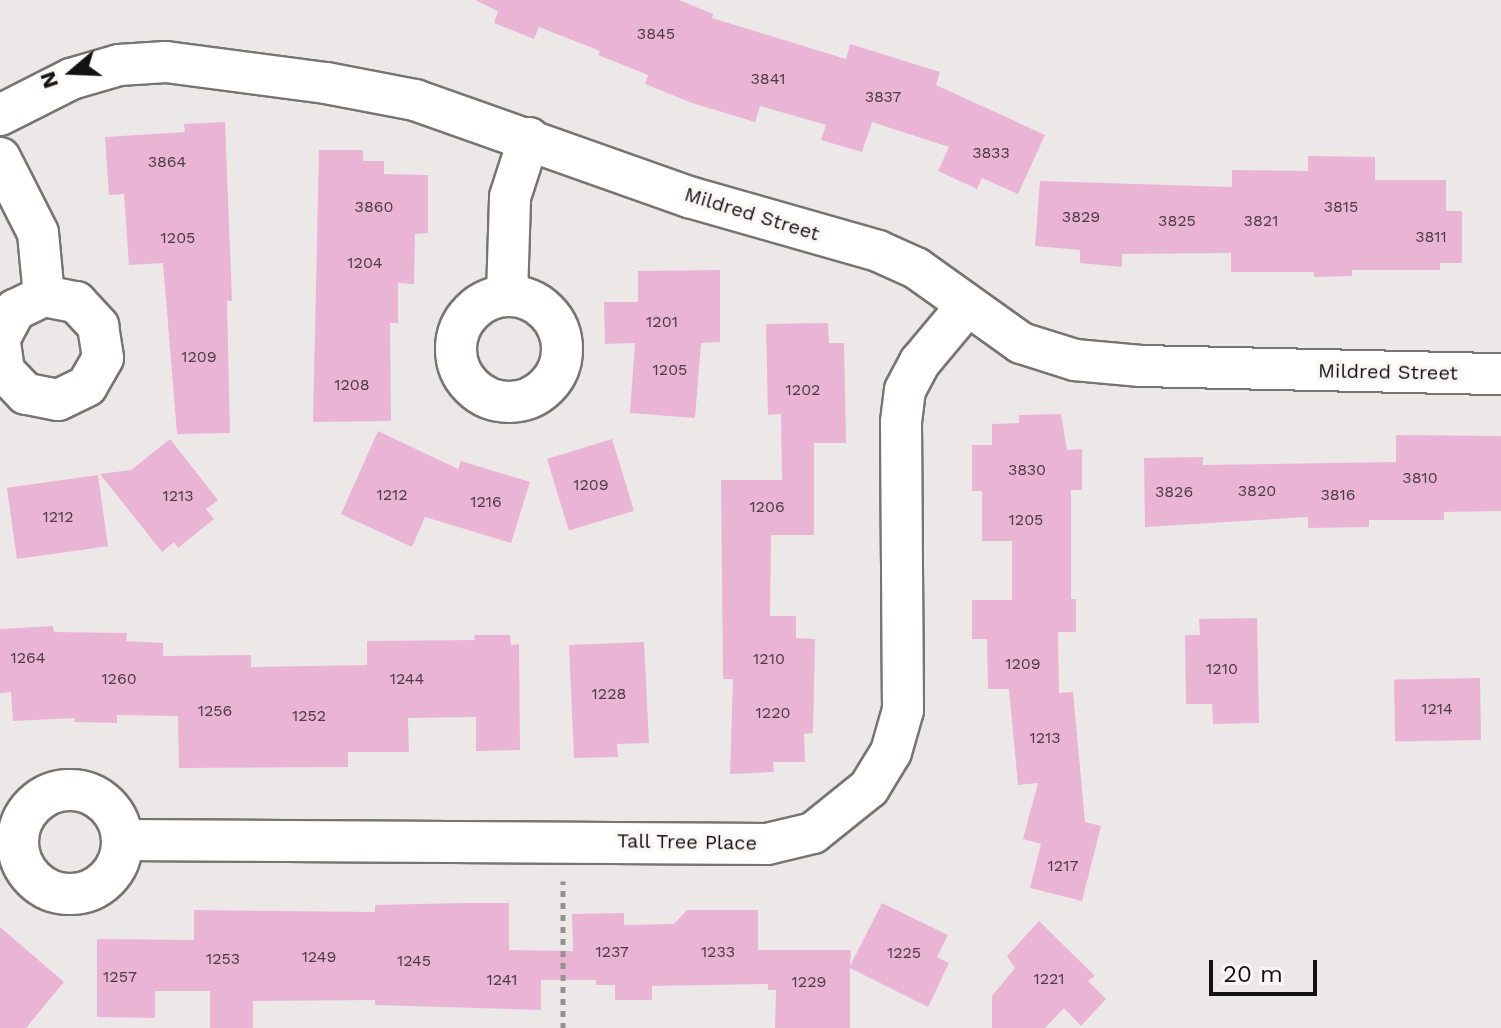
<!DOCTYPE html>
<style>
body{margin:0}
#map{position:relative;width:1501px;height:1028px;overflow:hidden;background:#ede8e8;font-family:"Work Sans",sans-serif}
div>[style]{position:absolute}
.building>*{inset:0;background:#eab4d5;transform-origin:0 0}
.path>*{height:5px;margin-top:-2.5px;transform-origin:0;background:repeating-linear-gradient(90deg,#949191 0 6px,transparent 0 12px)}
.roads{filter:drop-shadow(2px 0 #797474) drop-shadow(-2px 0 #797474) drop-shadow(0 2px #797474) drop-shadow(0 -2px #797474)}
.street>*{height:40px;margin:-20px;padding:0 20px;transform-origin:20px;border-radius:20px;background:#fff}
.street>.ring{margin:-20px;padding:0;box-sizing:content-box;background:none;border:40px solid #fff;border-radius:50%}
span{translate:-50% -50%;white-space:nowrap;text-align:center;line-height:1.15;-webkit-text-stroke:7px #fbf6f6;paint-order:stroke}
.number-label{font-size:16px;color:#4a3b44}
.number-label span{-webkit-text-stroke-width:0}
.street-label{font-size:20px;color:#141313}
.north{position:absolute;left:32px;top:32px;width:80px;height:80px;-webkit-text-stroke:6px #fbf6f6;paint-order:stroke;rotate:251deg;font-size:22px;font-weight:700;line-height:32px;text-align:center;color:#141313}
.north::after{content:'';display:block;margin:auto;width:28px;height:36px;background:#141313;clip-path:polygon(50% 0,100% 100%,50% 72%,0 100%)}
.scale{position:absolute;left:1209px;top:960px;width:108px;height:36px;box-sizing:border-box;border:4px solid #141313;border-top:0;padding-left:10px;font-size:24px;line-height:28px;white-space:nowrap;color:#141313;-webkit-text-stroke:6px #fbf6f6;paint-order:stroke}
</style>
<div id="map">
<div class="building">
<div style="clip-path:polygon(475px 0,679px 0,713px 14px,712px 18px,846px 59px,850px 44px,940px 72px,936px 85px,1045px 135px,1018px 194px,982px 178px,977px 189px,938px 171px,949px 147px,872px 122px,862px 152px,821px 140px,826px 125px,760px 106px,755px 122px,692px 103px,645px 84px,648px 75px,598px 55px,600px 51px,539px 27px,534px 39px,494px 23px,498px 11px)"></div>
<div style="clip-path:polygon(225px 122px,232px 301px,227px 301px,230px 433px,177px 434px,163px 263px,129px 265px,124px 194px,109px 195px,105px 137px,185px 132px,184px 124px)"></div>
<div style="clip-path:polygon(319px 150px,363px 150px,363px 161px,384px 161px,384px 174px,428px 175px,428px 233px,415px 234px,414px 284px,398px 283px,398px 323px,390px 323px,391px 421px,313px 422px)"></div>
<div style="clip-path:polygon(1308px 156px,1375px 157px,1375px 180px,1446px 180px,1446px 211px,1462px 211px,1462px 263px,1440px 263px,1440px 270px,1352px 270px,1352px 276px,1314px 277px,1314px 272px,1231px 272px,1231px 253px,1122px 254px,1122px 267px,1080px 263px,1080px 250px,1035px 246px,1040px 181px,1232px 187px,1232px 170px,1308px 171px)"></div>
<div style="clip-path:polygon(720px 270px,720px 342px,701px 343px,695px 418px,630px 413px,635px 343px,605px 344px,604px 302px,638px 302px,638px 271px)"></div>
<div style="clip-path:polygon(828px 323px,829px 343px,844px 343px,846px 443px,814px 443px,814px 535px,771px 535px,770px 616px,796px 616px,796px 638px,815px 639px,813px 733px,804px 734px,805px 762px,773px 762px,774px 772px,730px 774px,733px 679px,723px 679px,721px 480px,782px 480px,781px 414px,768px 415px,766px 324px)"></div>
<div style="clip-path:polygon(1061px 414px,1067px 450px,1082px 449px,1082px 490px,1071px 490px,1071px 599px,1076px 599px,1076px 632px,1058px 632px,1059px 693px,1073px 692px,1085px 822px,1101px 826px,1082px 901px,1030px 888px,1041px 844px,1023px 839px,1038px 783px,1018px 785px,1009px 689px,988px 689px,987px 639px,972px 639px,972px 600px,1012px 600px,1012px 541px,982px 541px,982px 491px,972px 491px,972px 445px,992px 445px,992px 424px,1019px 423px,1019px 415px)"></div>
<div style="clip-path:polygon(378px 431px,458px 469px,461px 461px,530px 482px,511px 543px,425px 517px,412px 547px,341px 514px)"></div>
<div style="clip-path:polygon(1396px 435px,1501px 436px,1501px 511px,1444px 512px,1444px 520px,1369px 520px,1369px 527px,1308px 528px,1308px 517px,1145px 527px,1144px 458px,1203px 457px,1203px 465px,1396px 462px)"></div>
<div style="clip-path:polygon(170px 439px,218px 500px,206px 509px,214px 519px,178px 548px,174px 542px,162px 552px,100px 474px,131px 470px)"></div>
<div style="left:612px;top:439px;width:75px;height:68px;rotate:73deg"></div>
<div style="left:98px;top:475px;width:72px;height:92px;rotate:82deg"></div>
<div style="clip-path:polygon(1257px 618px,1259px 723px,1213px 724px,1212px 704px,1186px 704px,1185px 635px,1200px 635px,1199px 619px)"></div>
<div style="clip-path:polygon(53px 626px,54px 632px,127px 633px,126px 641px,163px 643px,163px 656px,251px 655px,251px 667px,367px 665px,367px 641px,475px 640px,474px 635px,510px 635px,511px 645px,519px 644px,520px 750px,476px 751px,476px 717px,408px 718px,409px 752px,348px 752px,348px 767px,179px 768px,178px 716px,117px 715px,117px 723px,74px 722px,75px 718px,13px 721px,11px 692px,0 693px,0 629px)"></div>
<div style="clip-path:polygon(644px 642px,649px 743px,617px 744px,618px 757px,574px 758px,569px 645px)"></div>
<div style="left:1480px;top:678px;width:62px;height:86px;rotate:89deg"></div>
<div style="clip-path:polygon(464px 903px,509px 903px,509px 950px,573px 951px,572px 914px,624px 913px,624px 925px,674px 924px,687px 910px,758px 910px,758px 950px,851px 950px,850px 966px,882px 903px,948px 935px,937px 957px,949px 963px,928px 1007px,850px 968px,850px 1028px,775px 1028px,776px 990px,768px 990px,768px 984px,652px 986px,652px 1000px,615px 1000px,615px 985px,596px 985px,596px 980px,541px 980px,541px 1010px,375px 1005px,375px 1000px,253px 1001px,253px 1028px,210px 1028px,210px 991px,155px 991px,155px 1018px,97px 1017px,97px 939px,194px 940px,194px 910px,375px 912px,375px 905px)"></div>
<div style="clip-path:polygon(1039px 921px,1095px 976px,1088px 981px,1106px 999px,1081px 1026px,1064px 1008px,1045px 1028px,992px 1028px,992px 996px,1015px 968px,1007px 956px)"></div>
<div style="clip-path:polygon(0 927px,64px 982px,26px 1028px,0 1028px)"></div>
</div>
<div class="path">
<div style="left:0;top:868px;width:21px;rotate:-19deg"></div>
<div style="left:563px;top:1028px;width:147px;rotate:-90deg"></div>
</div>
<div class="roads">
<div class="street">
<div style="left:0;top:115px;width:80px;rotate:-26.9deg"></div>
<div style="left:71px;top:79px;width:50px;rotate:-16.3deg"></div>
<div style="left:119px;top:65px;width:47px;rotate:-3.7deg"></div>
<div style="left:166px;top:62px;width:161px;rotate:7.5deg"></div>
<div style="left:326px;top:83px;width:91px;rotate:10.8deg"></div>
<div style="left:415px;top:100px;width:291px;rotate:19.5deg"></div>
<div style="left:689px;top:197px;width:197px;rotate:15.9deg"></div>
<div style="left:878px;top:251px;width:42px;rotate:24.1deg"></div>
<div style="left:916px;top:268px;width:129px;rotate:35.5deg"></div>
<div style="left:1021px;top:343px;width:57px;rotate:17.5deg"></div>
<div style="left:1075px;top:360px;width:66px;rotate:5.2deg"></div>
<div style="left:1141px;top:366px;width:360px;rotate:1.3deg"></div>
<div style="left:0;top:158px;width:84px;rotate:63.1deg"></div>
<div style="left:38px;top:233px;width:63px;rotate:84.6deg"></div>
<div style="left:507px;top:295px;width:98px;rotate:-88.2deg"></div>
<div style="left:510px;top:197px;width:62px;rotate:-72.1deg"></div>
<div class="ring" style="left:456px;top:296px;width:66px;height:66px"></div>
<div style="left:0;top:338px;width:32px;rotate:-62deg"></div>
<div style="left:15px;top:310px;width:32px;rotate:-26deg"></div>
<div style="left:44px;top:296px;width:33px;rotate:11deg"></div>
<div style="left:76px;top:302px;width:33px;rotate:47deg"></div>
<div style="left:98px;top:326px;width:32px;rotate:81deg"></div>
<div style="left:103px;top:358px;width:32px;rotate:120deg"></div>
<div style="left:87px;top:386px;width:32px;rotate:154deg"></div>
<div style="left:58px;top:400px;width:33px;rotate:-169deg"></div>
<div style="left:26px;top:394px;width:32px;rotate:-134deg"></div>
<div style="left:4px;top:371px;width:30px;rotate:-98deg"></div>
<div class="ring" style="left:18px;top:790px;width:64px;height:64px"></div>
<div style="left:123px;top:840px;width:644px;rotate:0.36deg"></div>
<div style="left:767px;top:844px;width:47px;rotate:-13.4deg"></div>
<div style="left:813px;top:833px;width:72px;rotate:-38.8deg"></div>
<div style="left:869px;top:788px;width:42px;rotate:-58.6deg"></div>
<div style="left:891px;top:752px;width:44px;rotate:-74.1deg"></div>
<div style="left:903px;top:710px;width:288px;rotate:-90.4deg"></div>
<div style="left:901px;top:422px;width:32px;rotate:-83deg"></div>
<div style="left:905px;top:390px;width:32px;rotate:-62deg"></div>
<div style="left:920px;top:362px;width:72px;rotate:-50.1deg"></div>
</div>
</div>
<div class="number-label">
<span style="left:656px;top:34px">3845</span>
<span style="left:768px;top:79px">3841</span>
<span style="left:883px;top:97px">3837</span>
<span style="left:991px;top:153px">3833</span>
<span style="left:167px;top:162px">3864</span>
<span style="left:374px;top:207px">3860</span>
<span style="left:1341px;top:207px">3815</span>
<span style="left:1081px;top:217px">3829</span>
<span style="left:1177px;top:221px">3825</span>
<span style="left:1261px;top:221px">3821</span>
<span style="left:1431px;top:237px">3811</span>
<span style="left:178px;top:238px">1205</span>
<span style="left:365px;top:263px">1204</span>
<span style="left:662px;top:322px">1201</span>
<span style="left:199px;top:357px">1209</span>
<span style="left:670px;top:370px">1205</span>
<span style="left:352px;top:385px">1208</span>
<span style="left:803px;top:390px">1202</span>
<span style="left:1027px;top:470px">3830</span>
<span style="left:1420px;top:478px">3810</span>
<span style="left:591px;top:485px">1209</span>
<span style="left:1257px;top:491px">3820</span>
<span style="left:1174px;top:492px">3826</span>
<span style="left:392px;top:495px">1212</span>
<span style="left:1338px;top:495px">3816</span>
<span style="left:178px;top:496px">1213</span>
<span style="left:486px;top:502px">1216</span>
<span style="left:767px;top:507px">1206</span>
<span style="left:58px;top:517px">1212</span>
<span style="left:1026px;top:520px">1205</span>
<span style="left:28px;top:658px">1264</span>
<span style="left:769px;top:659px">1210</span>
<span style="left:1023px;top:664px">1209</span>
<span style="left:1222px;top:669px">1210</span>
<span style="left:119px;top:679px">1260</span>
<span style="left:407px;top:679px">1244</span>
<span style="left:609px;top:694px">1228</span>
<span style="left:1437px;top:709px">1214</span>
<span style="left:215px;top:711px">1256</span>
<span style="left:773px;top:713px">1220</span>
<span style="left:309px;top:716px">1252</span>
<span style="left:1045px;top:738px">1213</span>
<span style="left:1063px;top:866px">1217</span>
<span style="left:612px;top:952px">1237</span>
<span style="left:718px;top:952px">1233</span>
<span style="left:904px;top:953px">1225</span>
<span style="left:319px;top:957px">1249</span>
<span style="left:223px;top:959px">1253</span>
<span style="left:414px;top:961px">1245</span>
<span style="left:120px;top:977px">1257</span>
<span style="left:1049px;top:979px">1221</span>
<span style="left:502px;top:980px">1241</span>
<span style="left:809px;top:982px">1229</span>
</div>
<div class="street-label">
<span style="left:752px;top:214px;rotate:17deg">Mildred Street</span>
<span style="left:1388px;top:372px;rotate:1deg">Mildred Street</span>
<span style="left:687px;top:842px;rotate:1deg">Tall Tree Place</span>
</div>
<div class="north">N</div>
<div class="scale">20 m</div>
</div>
